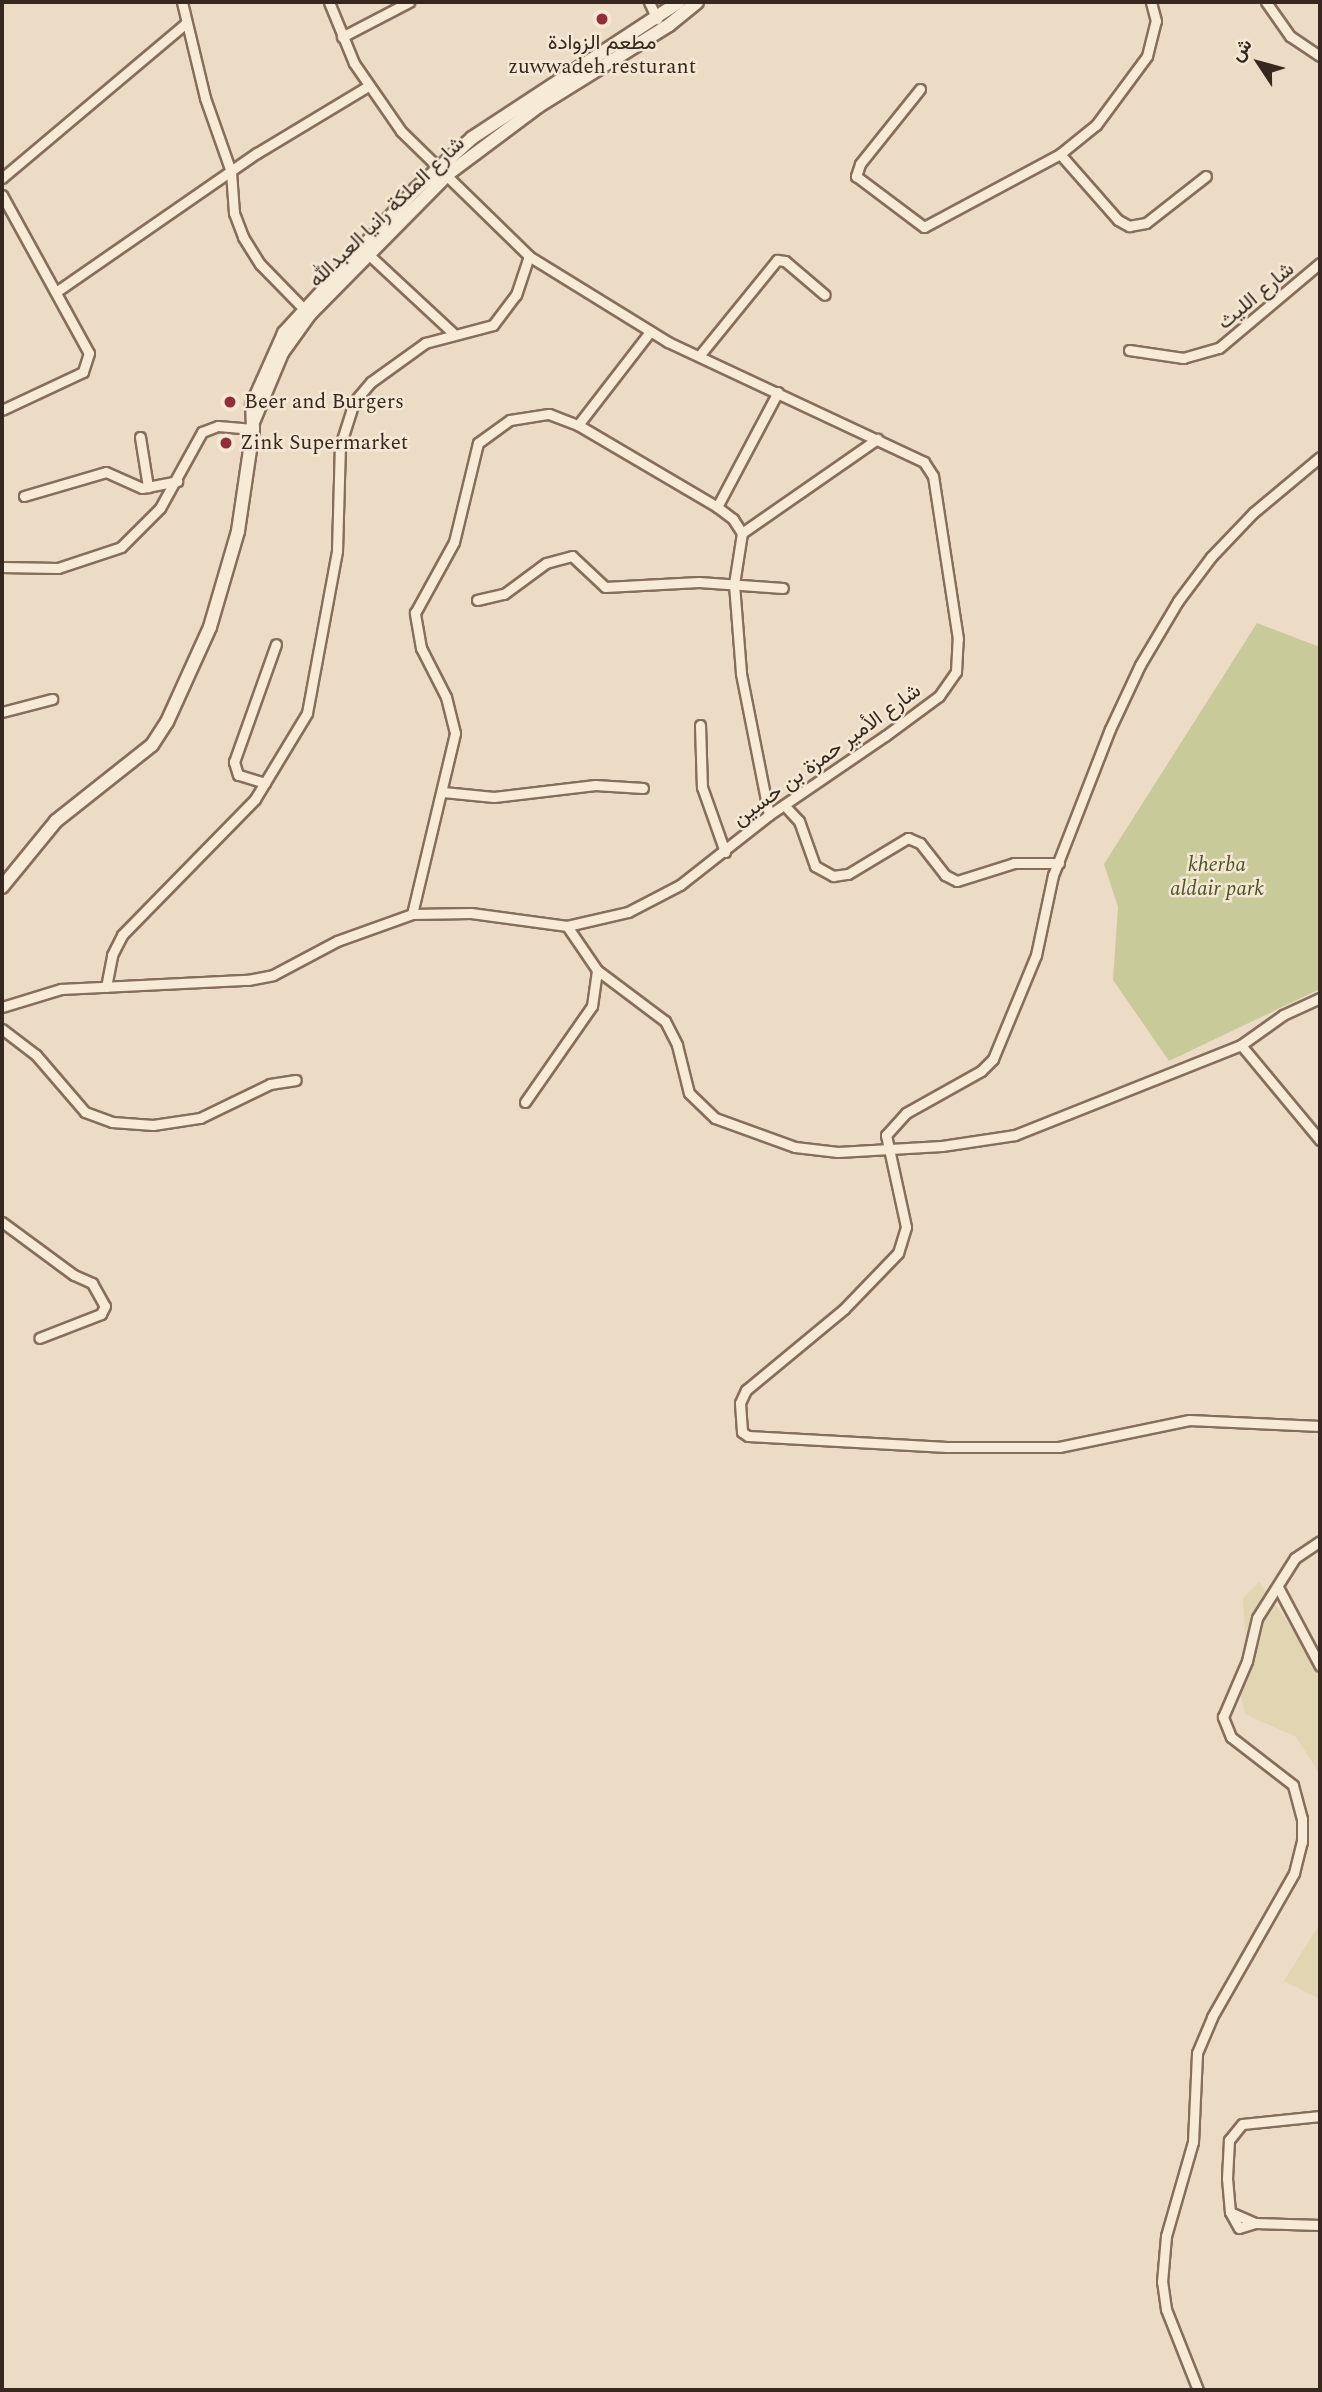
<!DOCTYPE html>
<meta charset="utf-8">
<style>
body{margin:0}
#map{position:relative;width:1322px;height:2392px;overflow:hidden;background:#ecdcc5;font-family:Spectral,Vazirmatn,serif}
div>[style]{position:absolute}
.farmland>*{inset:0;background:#e2d5b2}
.green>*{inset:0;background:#c9ca99}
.roads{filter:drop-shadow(2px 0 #866e5c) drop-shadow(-2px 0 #866e5c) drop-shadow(0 2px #866e5c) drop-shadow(0 -2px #866e5c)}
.minor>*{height:9px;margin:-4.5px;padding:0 4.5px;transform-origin:4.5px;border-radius:4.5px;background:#f7ebd8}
.secondary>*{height:12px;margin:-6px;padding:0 6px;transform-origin:6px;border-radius:6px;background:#f7ebd8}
.dots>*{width:19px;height:19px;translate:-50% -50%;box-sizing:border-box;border:4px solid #f4e7d4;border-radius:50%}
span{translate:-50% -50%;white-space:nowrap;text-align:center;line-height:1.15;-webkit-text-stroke:5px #f4e7d4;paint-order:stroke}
.poi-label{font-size:21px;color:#37281f}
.left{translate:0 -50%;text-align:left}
.street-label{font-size:21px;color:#37281f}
.park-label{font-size:21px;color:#4c5326;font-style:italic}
.frame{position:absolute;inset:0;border:4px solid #37281f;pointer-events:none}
.north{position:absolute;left:1224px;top:28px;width:70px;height:70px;-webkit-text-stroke:5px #f4e7d4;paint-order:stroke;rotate:306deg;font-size:19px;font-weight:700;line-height:28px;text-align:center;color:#37281f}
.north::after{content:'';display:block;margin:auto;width:24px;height:32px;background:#37281f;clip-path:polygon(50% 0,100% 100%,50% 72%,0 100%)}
</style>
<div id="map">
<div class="farmland">
<div style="clip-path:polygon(1259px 1582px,1320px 1668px,1320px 1774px,1296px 1737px,1245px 1714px,1237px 1680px,1245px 1638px,1243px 1598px)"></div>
<div style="clip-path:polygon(1320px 1923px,1320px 1999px,1284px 1981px)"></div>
</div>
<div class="green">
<div style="clip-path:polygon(1257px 623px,1320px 647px,1320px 989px,1169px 1061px,1113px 980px,1118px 907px,1104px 864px)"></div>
</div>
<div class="roads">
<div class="minor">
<div style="left:182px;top:2px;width:99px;rotate:76.5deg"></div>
<div style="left:205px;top:98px;width:78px;rotate:70.6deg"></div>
<div style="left:231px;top:172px;width:41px;rotate:85.8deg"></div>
<div style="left:234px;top:213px;width:26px;rotate:69deg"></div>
<div style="left:243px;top:237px;width:32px;rotate:58deg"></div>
<div style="left:260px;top:264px;width:62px;rotate:45.7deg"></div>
<div style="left:649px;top:2px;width:19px;rotate:65deg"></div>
<div style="left:1266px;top:2px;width:42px;rotate:54.8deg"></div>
<div style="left:1290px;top:36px;width:36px;rotate:34deg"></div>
<div style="left:342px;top:37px;width:76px;rotate:-27.6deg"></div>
<div style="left:920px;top:89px;width:96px;rotate:128.7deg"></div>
<div style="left:860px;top:164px;width:13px;rotate:108deg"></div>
<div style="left:856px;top:176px;width:85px;rotate:36.9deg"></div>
<div style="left:924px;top:227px;width:154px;rotate:-28.2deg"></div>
<div style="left:1060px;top:154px;width:46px;rotate:-38.9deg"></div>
<div style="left:1096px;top:125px;width:86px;rotate:-53.5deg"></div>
<div style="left:1147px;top:56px;width:36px;rotate:-76deg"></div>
<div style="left:1156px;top:21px;width:20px;rotate:-105deg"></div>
<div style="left:1060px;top:154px;width:88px;rotate:48.7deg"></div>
<div style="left:1118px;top:220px;width:13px;rotate:29deg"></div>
<div style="left:1129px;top:226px;width:17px;rotate:-10deg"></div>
<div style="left:1146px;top:223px;width:76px;rotate:-38.1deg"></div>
<div style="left:2px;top:178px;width:241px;rotate:-40.1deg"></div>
<div style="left:2px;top:195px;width:180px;rotate:61.2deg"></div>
<div style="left:89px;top:353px;width:20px;rotate:108deg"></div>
<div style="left:83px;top:372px;width:89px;rotate:154.9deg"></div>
<div style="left:368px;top:254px;width:116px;rotate:42.9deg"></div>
<div style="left:56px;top:292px;width:244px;rotate:-34.7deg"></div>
<div style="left:257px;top:153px;width:130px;rotate:-31.1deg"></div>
<div style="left:1129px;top:350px;width:55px;rotate:8.4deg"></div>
<div style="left:1183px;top:358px;width:37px;rotate:-16deg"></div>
<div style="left:1219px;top:348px;width:132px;rotate:-40.1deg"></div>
<div style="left:699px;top:356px;width:124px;rotate:-50.9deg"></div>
<div style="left:777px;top:260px;width:8px;rotate:7deg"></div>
<div style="left:785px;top:261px;width:52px;rotate:40.4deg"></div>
<div style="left:578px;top:425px;width:118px;rotate:-52.3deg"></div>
<div style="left:140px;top:437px;width:51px;rotate:80.9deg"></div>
<div style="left:1320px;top:457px;width:87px;rotate:140.1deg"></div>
<div style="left:1253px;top:513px;width:61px;rotate:133.7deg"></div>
<div style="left:1211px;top:557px;width:55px;rotate:126.9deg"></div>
<div style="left:1178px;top:601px;width:74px;rotate:120.7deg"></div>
<div style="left:1140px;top:665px;width:71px;rotate:115.1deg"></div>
<div style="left:1110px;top:729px;width:157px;rotate:111.3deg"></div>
<div style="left:1053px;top:875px;width:82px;rotate:102deg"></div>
<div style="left:1036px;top:955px;width:113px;rotate:112.5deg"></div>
<div style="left:993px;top:1059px;width:17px;rotate:135deg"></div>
<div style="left:981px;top:1071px;width:86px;rotate:150.8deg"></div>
<div style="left:906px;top:1113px;width:30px;rotate:132deg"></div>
<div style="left:886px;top:1135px;width:94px;rotate:77.7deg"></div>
<div style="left:906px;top:1227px;width:27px;rotate:107deg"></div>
<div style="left:898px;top:1253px;width:78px;rotate:134deg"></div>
<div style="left:844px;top:1309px;width:127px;rotate:140.4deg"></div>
<div style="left:746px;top:1390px;width:14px;rotate:115deg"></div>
<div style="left:740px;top:1403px;width:29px;rotate:86deg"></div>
<div style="left:742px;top:1432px;width:7px;rotate:34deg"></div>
<div style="left:748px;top:1436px;width:199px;rotate:3.2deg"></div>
<div style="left:947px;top:1447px;width:112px"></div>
<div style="left:1059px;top:1447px;width:133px;rotate:-11.7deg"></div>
<div style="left:1189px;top:1420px;width:131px;rotate:2.6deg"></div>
<div style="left:24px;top:496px;width:85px;rotate:-16.3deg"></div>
<div style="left:106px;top:472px;width:39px;rotate:24deg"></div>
<div style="left:142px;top:488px;width:36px;rotate:-11deg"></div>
<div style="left:742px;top:533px;width:165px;rotate:-34.8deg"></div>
<div style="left:2px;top:567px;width:56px;rotate:1deg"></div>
<div style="left:58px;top:568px;width:66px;rotate:-18.4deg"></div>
<div style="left:121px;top:547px;width:55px;rotate:-45deg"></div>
<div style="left:160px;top:508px;width:87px;rotate:-61.1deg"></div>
<div style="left:202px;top:432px;width:17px;rotate:-21deg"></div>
<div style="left:218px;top:426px;width:35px;rotate:5deg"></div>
<div style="left:477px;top:600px;width:28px;rotate:-13deg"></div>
<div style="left:504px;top:594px;width:52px;rotate:-36.4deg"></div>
<div style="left:546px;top:563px;width:27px;rotate:-15deg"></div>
<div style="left:572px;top:556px;width:45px;rotate:43.2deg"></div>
<div style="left:605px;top:587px;width:94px;rotate:-3deg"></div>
<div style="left:699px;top:582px;width:84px;rotate:4.1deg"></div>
<div style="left:2px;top:712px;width:52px;rotate:-14.6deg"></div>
<div style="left:700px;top:725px;width:62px;rotate:88.2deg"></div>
<div style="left:702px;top:787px;width:69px;rotate:70.5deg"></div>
<div style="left:265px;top:783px;width:28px;rotate:-163deg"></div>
<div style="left:238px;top:775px;width:14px;rotate:-107deg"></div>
<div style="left:234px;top:762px;width:125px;rotate:-70.4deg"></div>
<div style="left:443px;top:792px;width:51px;rotate:5.6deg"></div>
<div style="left:494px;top:797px;width:102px;rotate:-6.8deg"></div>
<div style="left:595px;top:785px;width:48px;rotate:3.6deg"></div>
<div style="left:784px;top:805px;width:22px;rotate:47deg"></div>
<div style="left:799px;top:821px;width:48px;rotate:70.4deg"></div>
<div style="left:815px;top:866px;width:21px;rotate:29deg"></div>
<div style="left:833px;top:876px;width:15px;rotate:-8deg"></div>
<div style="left:848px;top:874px;width:70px;rotate:-31deg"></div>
<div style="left:908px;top:838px;width:13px;rotate:23deg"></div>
<div style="left:920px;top:843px;width:41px;rotate:52deg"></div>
<div style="left:945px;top:875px;width:13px;rotate:27deg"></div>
<div style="left:957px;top:881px;width:60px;rotate:-17.5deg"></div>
<div style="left:1014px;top:863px;width:45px"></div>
<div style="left:769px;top:815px;width:145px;rotate:-101.2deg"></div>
<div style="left:741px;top:673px;width:89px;rotate:-94.5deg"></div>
<div style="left:734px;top:584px;width:52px;rotate:-81.1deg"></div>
<div style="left:742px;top:533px;width:17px;rotate:-123deg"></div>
<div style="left:733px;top:519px;width:20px;rotate:-143deg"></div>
<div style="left:717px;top:507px;width:130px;rotate:-62.1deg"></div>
<div style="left:412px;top:914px;width:186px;rotate:-76.6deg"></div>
<div style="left:455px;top:733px;width:37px;rotate:-104deg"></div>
<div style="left:446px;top:697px;width:55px;rotate:-117deg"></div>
<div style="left:421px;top:648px;width:36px;rotate:-100deg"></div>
<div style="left:415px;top:613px;width:81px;rotate:-61.2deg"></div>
<div style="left:454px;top:542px;width:102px;rotate:-76.4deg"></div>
<div style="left:478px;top:443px;width:39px;rotate:-36deg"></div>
<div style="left:510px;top:420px;width:39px;rotate:-9deg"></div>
<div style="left:549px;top:414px;width:31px;rotate:21deg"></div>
<div style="left:578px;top:425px;width:161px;rotate:30.5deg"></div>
<div style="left:597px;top:970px;width:85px;rotate:36.9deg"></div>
<div style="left:665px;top:1021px;width:27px;rotate:63deg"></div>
<div style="left:677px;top:1045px;width:49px;rotate:76deg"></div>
<div style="left:689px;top:1093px;width:36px;rotate:44deg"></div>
<div style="left:715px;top:1118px;width:85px;rotate:19.9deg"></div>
<div style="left:795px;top:1147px;width:43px;rotate:6.6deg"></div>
<div style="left:838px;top:1152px;width:104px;rotate:-3.3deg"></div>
<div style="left:942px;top:1146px;width:74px;rotate:-8.6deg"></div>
<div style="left:1015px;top:1135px;width:243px;rotate:-21.7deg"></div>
<div style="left:1241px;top:1045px;width:52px;rotate:-35.5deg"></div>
<div style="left:1283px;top:1015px;width:41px;rotate:-24.7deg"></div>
<div style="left:106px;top:987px;width:33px;rotate:-79deg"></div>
<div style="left:112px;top:955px;width:22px;rotate:-63deg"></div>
<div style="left:122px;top:935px;width:190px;rotate:-45.6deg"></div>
<div style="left:255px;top:799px;width:100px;rotate:-58.8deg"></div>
<div style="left:307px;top:713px;width:165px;rotate:-79.5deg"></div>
<div style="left:337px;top:551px;width:105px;rotate:-88.4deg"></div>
<div style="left:340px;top:446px;width:46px;rotate:-72.3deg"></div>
<div style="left:354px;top:402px;width:26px;rotate:-50deg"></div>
<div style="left:371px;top:382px;width:67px;rotate:-35.8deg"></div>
<div style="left:425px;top:343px;width:70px;rotate:-14.8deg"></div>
<div style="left:493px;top:325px;width:38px;rotate:-53deg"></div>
<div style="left:516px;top:295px;width:41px;rotate:-71.6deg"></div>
<div style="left:2px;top:1007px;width:62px;rotate:-17deg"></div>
<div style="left:61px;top:989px;width:187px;rotate:-2.8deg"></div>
<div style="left:248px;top:980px;width:25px;rotate:-11deg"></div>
<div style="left:273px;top:975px;width:72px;rotate:-28deg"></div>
<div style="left:337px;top:941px;width:80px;rotate:-19.8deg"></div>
<div style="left:412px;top:914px;width:59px;rotate:-1deg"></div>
<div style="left:471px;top:913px;width:97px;rotate:7.7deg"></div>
<div style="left:567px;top:926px;width:63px;rotate:-12.9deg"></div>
<div style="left:628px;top:912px;width:59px;rotate:-27.4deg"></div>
<div style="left:680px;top:885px;width:113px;rotate:-38.2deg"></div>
<div style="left:769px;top:815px;width:140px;rotate:-34.3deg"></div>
<div style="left:885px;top:736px;width:67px;rotate:-36.5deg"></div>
<div style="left:939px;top:696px;width:29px;rotate:-55deg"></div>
<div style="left:956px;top:672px;width:33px;rotate:-87deg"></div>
<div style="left:958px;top:639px;width:165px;rotate:-98.7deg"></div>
<div style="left:933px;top:476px;width:17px;rotate:-123deg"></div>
<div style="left:924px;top:462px;width:283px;rotate:-154.9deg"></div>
<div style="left:668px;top:342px;width:163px;rotate:-148.3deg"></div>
<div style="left:529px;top:256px;width:179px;rotate:-135.7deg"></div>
<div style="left:401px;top:131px;width:83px;rotate:-124.7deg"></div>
<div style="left:354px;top:63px;width:66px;rotate:-112.3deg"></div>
<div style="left:2px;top:1029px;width:43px;rotate:37.4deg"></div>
<div style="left:36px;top:1055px;width:75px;rotate:49.3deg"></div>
<div style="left:85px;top:1112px;width:29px;rotate:20deg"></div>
<div style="left:112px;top:1122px;width:41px;rotate:4.2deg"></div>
<div style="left:153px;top:1125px;width:48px;rotate:-8.5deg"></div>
<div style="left:200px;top:1118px;width:78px;rotate:-25.9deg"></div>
<div style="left:270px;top:1084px;width:26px;rotate:-9deg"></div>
<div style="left:1241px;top:1045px;width:124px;rotate:50.3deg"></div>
<div style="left:525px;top:1102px;width:117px;rotate:-55.1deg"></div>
<div style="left:592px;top:1006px;width:36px;rotate:-82deg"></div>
<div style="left:597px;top:970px;width:53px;rotate:-124.3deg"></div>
<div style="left:2px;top:1222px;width:89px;rotate:36.4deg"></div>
<div style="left:74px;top:1275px;width:20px;rotate:24deg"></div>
<div style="left:92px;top:1283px;width:26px;rotate:61deg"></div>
<div style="left:105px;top:1306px;width:9px;rotate:117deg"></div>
<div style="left:101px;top:1314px;width:66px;rotate:158.8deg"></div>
<div style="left:1278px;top:1587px;width:89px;rotate:62deg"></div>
<div style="left:1320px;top:2116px;width:78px;rotate:174.1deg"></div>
<div style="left:1242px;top:2124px;width:21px;rotate:129deg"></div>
<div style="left:1229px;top:2140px;width:38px;rotate:93deg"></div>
<div style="left:1227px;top:2178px;width:34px;rotate:85deg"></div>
<div style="left:1230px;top:2212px;width:27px;rotate:24deg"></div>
<div style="left:1255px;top:2223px;width:65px;rotate:1.8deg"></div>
<div style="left:1230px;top:2212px;width:18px;rotate:61deg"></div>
<div style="left:1239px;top:2228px;width:17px;rotate:-17deg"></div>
<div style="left:1198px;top:2390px;width:87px;rotate:-111.6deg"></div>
<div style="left:1166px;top:2309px;width:27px;rotate:-98deg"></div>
<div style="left:1162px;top:2282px;width:46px;rotate:-85deg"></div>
<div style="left:1166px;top:2236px;width:98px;rotate:-74deg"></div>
<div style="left:1193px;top:2142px;width:89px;rotate:-87.4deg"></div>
<div style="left:1197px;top:2053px;width:39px;rotate:-67deg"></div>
<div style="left:1212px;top:2017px;width:166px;rotate:-60.3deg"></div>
<div style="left:1294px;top:1873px;width:32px;rotate:-76deg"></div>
<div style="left:1302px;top:1842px;width:23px;rotate:-90deg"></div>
<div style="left:1302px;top:1819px;width:35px;rotate:-105deg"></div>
<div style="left:1293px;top:1785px;width:78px;rotate:-142.3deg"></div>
<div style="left:1231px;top:1737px;width:22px;rotate:-112deg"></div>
<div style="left:1223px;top:1717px;width:61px;rotate:-66.8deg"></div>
<div style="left:1247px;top:1661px;width:44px;rotate:-76.9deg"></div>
<div style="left:1257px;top:1618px;width:71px;rotate:-57.7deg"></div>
<div style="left:1295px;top:1558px;width:30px;rotate:-34deg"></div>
</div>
<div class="secondary">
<div style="left:254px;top:420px;width:73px;rotate:-67.3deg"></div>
<div style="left:282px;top:353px;width:48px;rotate:-54.3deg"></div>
<div style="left:310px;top:314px;width:197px;rotate:-45.4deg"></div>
<div style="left:448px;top:174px;width:114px;rotate:-36.8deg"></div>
<div style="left:539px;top:106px;width:153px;rotate:-31.9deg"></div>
<div style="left:669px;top:25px;width:36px;rotate:-39deg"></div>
<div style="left:2px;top:887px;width:85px;rotate:-50.7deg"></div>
<div style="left:56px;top:821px;width:122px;rotate:-38.4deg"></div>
<div style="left:152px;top:745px;width:27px;rotate:-57deg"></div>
<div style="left:167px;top:722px;width:104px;rotate:-65.6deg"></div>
<div style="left:210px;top:627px;width:100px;rotate:-73.7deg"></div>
<div style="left:238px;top:531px;width:103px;rotate:-81.6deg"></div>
<div style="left:253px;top:429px;width:24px;rotate:-92deg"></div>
<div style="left:252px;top:405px;width:79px;rotate:-66deg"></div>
<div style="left:284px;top:333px;width:195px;rotate:-47.5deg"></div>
<div style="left:416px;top:189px;width:76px;rotate:-42.3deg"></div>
<div style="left:472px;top:138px;width:248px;rotate:-33.3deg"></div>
</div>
</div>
<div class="dots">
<div style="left:602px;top:19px;background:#932e39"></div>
<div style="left:230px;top:402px;background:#932e39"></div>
<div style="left:226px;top:443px;background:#932e39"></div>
</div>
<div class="poi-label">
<span style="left:602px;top:55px">مطعم الزوادة<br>zuwwadeh resturant</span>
<span class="left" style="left:244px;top:402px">Beer and Burgers</span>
<span class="left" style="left:240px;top:443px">Zink Supermarket</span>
</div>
<div class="street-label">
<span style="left:387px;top:212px;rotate:-44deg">شارع الملكة رانيا العبدالله</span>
<span style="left:1256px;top:296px;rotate:-40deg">شارع الليث</span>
<span style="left:827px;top:755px;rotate:-36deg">شارع الأمير حمزة بن حسين</span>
</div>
<div class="park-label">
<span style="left:1217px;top:877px">kherba<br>aldair park</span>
</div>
<div class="frame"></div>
<div class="north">ش</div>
</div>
